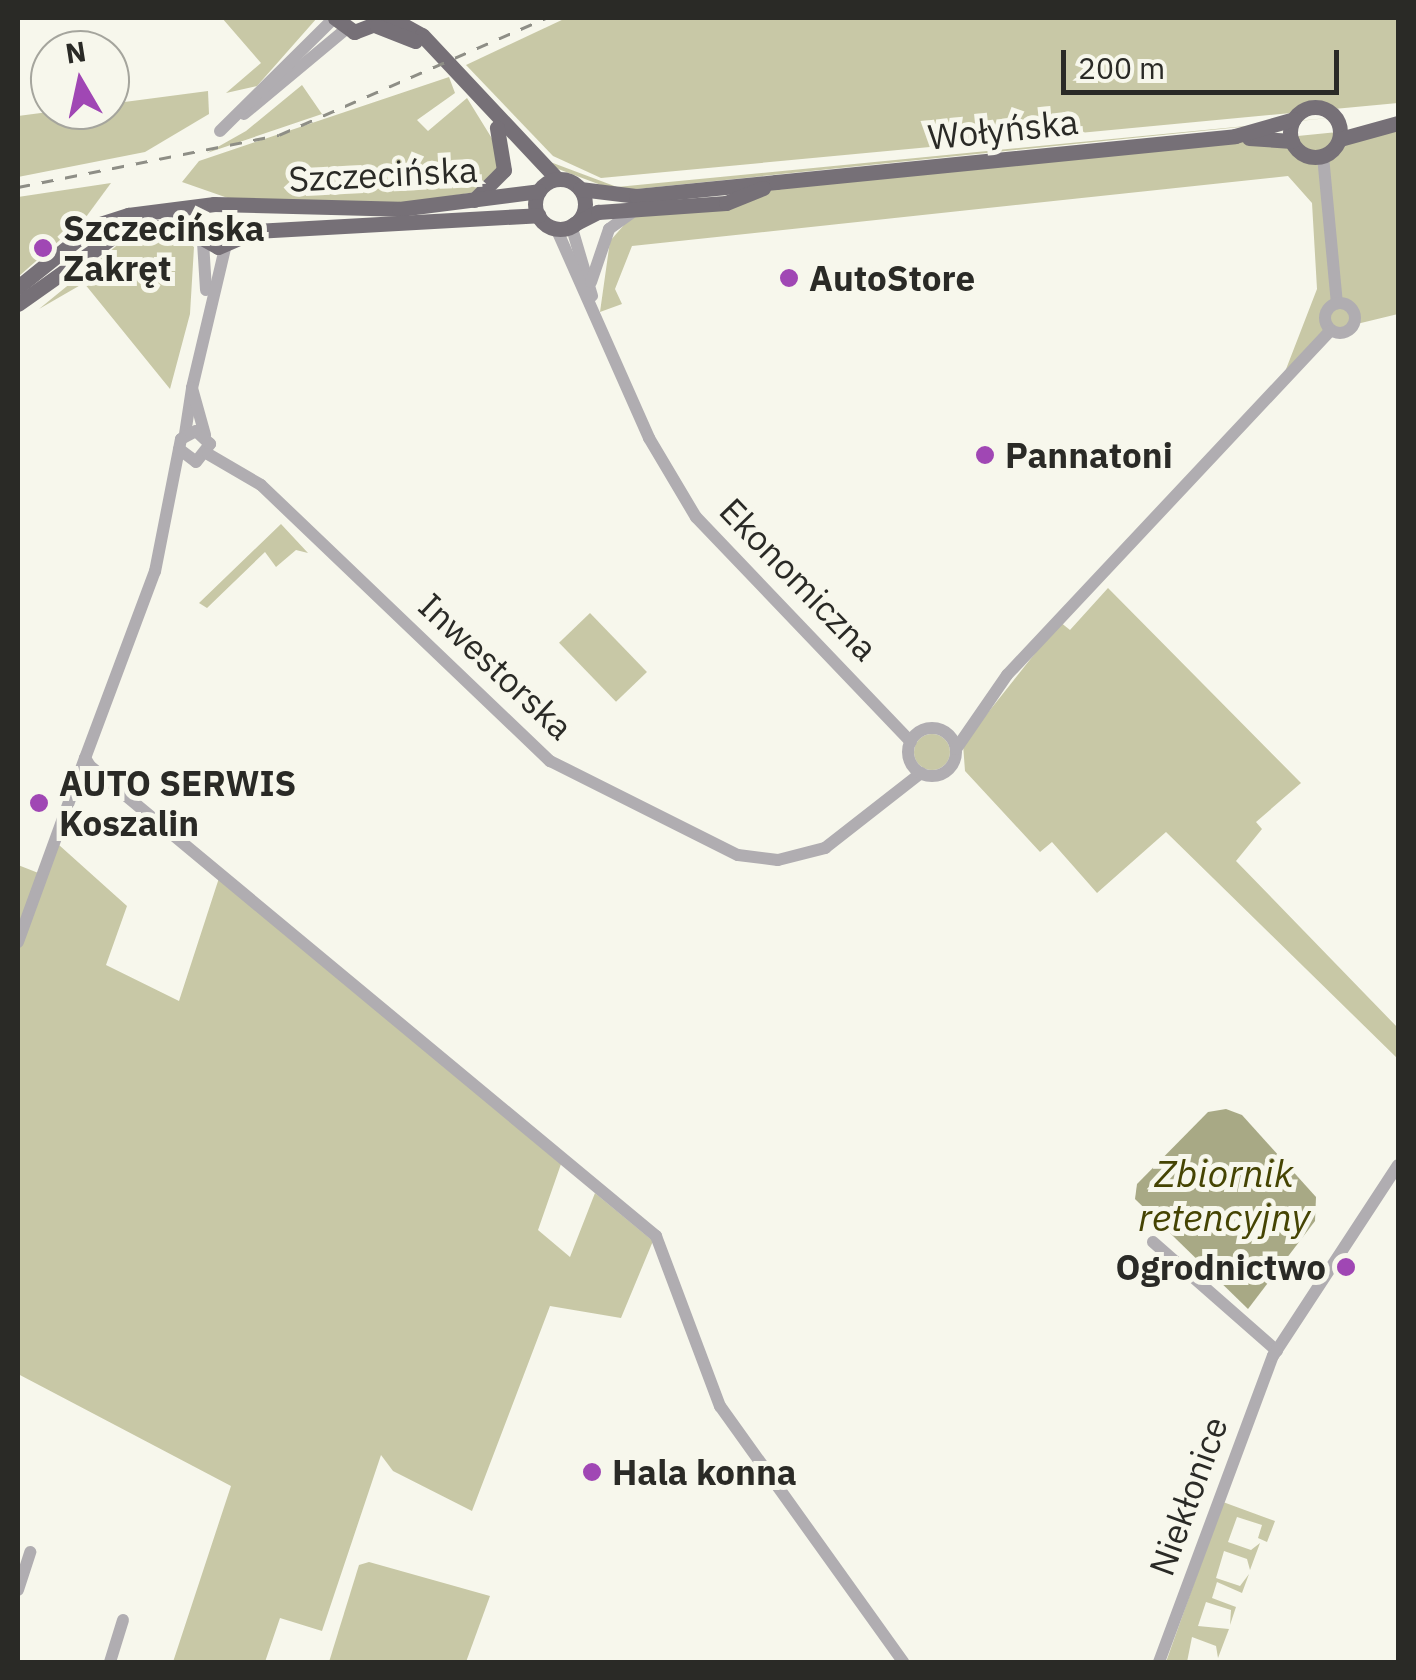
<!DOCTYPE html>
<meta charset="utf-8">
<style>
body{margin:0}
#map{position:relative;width:1416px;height:1680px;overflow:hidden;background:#f7f7ec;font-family:"IBM Plex Sans",sans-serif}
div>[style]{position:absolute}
.green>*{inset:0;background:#c8c8a6;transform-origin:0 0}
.round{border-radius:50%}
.water>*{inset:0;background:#a8a985}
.minor>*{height:12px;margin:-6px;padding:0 6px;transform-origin:6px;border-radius:6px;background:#b0adb1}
.minor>.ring{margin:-6px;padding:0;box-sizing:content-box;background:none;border:12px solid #b0adb1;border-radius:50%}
.major>*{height:15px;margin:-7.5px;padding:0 7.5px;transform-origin:7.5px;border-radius:7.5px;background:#767077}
.major>.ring{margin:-7.5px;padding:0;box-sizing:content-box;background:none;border:15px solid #767077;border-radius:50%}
.rail>*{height:2.5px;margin-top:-1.25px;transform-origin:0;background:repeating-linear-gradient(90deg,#8e8e86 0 12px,transparent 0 24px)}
.dots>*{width:28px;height:28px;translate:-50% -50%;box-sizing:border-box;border:5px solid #f7f7ec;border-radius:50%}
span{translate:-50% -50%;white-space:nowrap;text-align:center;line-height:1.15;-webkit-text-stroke:10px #f7f7ec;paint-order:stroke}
.street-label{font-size:35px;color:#2a2a26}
.poi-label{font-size:35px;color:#2a2a26;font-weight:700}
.left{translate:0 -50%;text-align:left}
.right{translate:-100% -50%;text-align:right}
.water-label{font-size:38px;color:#454403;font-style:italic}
.frame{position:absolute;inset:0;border:20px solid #2a2a26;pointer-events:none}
.north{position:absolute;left:30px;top:30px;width:100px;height:100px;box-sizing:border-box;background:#f7f7ec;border:2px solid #a5a59d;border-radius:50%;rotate:351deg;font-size:28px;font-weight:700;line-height:40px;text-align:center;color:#2a2a26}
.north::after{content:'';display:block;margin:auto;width:35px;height:45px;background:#a047b4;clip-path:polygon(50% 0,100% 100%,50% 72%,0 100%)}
.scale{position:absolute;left:1061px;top:50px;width:278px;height:45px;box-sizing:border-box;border:5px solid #2a2a26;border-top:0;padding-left:12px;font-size:30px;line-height:35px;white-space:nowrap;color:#2a2a26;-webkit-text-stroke:8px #f7f7ec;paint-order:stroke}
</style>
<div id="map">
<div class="green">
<div style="clip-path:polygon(222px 18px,317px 18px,257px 86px,226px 93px,261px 63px)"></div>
<div style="clip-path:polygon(566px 18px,1398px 18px,1398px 103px,601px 178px,553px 156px,466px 65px)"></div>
<div style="clip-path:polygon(456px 62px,545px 160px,617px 187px,1338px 117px,617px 191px,542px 163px)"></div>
<div style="clip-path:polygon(449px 77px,455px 93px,417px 120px,428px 131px,467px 98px,496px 145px,500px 169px,483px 191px,392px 205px,245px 204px,182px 182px,199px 161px)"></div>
<div style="clip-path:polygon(302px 85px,322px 114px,207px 153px,246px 131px)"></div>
<div style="clip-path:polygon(208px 91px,209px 114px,145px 152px,18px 177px,18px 116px)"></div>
<div style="clip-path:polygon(1398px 126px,1398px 314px,1332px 330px,1283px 377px,1317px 289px,1312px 203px,1288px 176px,632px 246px,615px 289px,622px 304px,600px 312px,610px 241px,631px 217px,772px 188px)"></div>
<div style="clip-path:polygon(111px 183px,86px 217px,18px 277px,18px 197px)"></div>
<div style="clip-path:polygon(179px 235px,194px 247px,190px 314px,170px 389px,84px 283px,39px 309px,126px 238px)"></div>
<div style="clip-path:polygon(281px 524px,308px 553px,296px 550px,276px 567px,265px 552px,207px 608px,199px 603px)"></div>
<div style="clip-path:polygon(1108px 588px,1301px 783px,1256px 822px,1262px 829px,1236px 861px,1398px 1028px,1398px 1059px,1166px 832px,1097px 893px,1052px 842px,1040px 852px,965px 771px,963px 744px,1060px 622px,1070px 630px)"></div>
<div style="left:590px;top:613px;width:82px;height:43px;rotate:46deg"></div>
<div class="round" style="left:914px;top:734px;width:36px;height:36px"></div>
<div style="clip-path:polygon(59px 845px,127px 906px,106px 965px,179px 1001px,219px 878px,561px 1164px,538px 1230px,570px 1257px,595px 1193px,653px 1241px,621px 1318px,550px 1306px,472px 1511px,393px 1471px,381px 1455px,322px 1631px,280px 1618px,265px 1662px,173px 1662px,231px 1486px,18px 1374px,18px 865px,46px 876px)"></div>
<div style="clip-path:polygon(1223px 1502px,1275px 1521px,1267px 1542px,1258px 1538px,1262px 1525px,1237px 1517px,1228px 1542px,1251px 1550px,1260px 1543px,1250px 1570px,1247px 1559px,1224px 1551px,1216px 1578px,1240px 1586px,1249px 1574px,1242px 1593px,1217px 1582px,1212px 1598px,1236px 1607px,1230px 1625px,1231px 1610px,1206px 1602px,1198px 1626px,1229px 1629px,1218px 1658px,1216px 1646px,1192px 1637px,1187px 1662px,1166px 1662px)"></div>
<div style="clip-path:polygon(369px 1562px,490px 1596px,466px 1662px,329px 1662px,359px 1565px)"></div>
</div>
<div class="water">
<div style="clip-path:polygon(1226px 1109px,1242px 1115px,1316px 1197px,1315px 1221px,1248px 1309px,1135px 1199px,1137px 1184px,1208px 1112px)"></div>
</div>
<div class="minor">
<div style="left:244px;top:114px;width:133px;rotate:-39.8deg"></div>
<div style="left:220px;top:131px;width:161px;rotate:-44.7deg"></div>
<div style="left:1323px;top:156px;width:148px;rotate:84.6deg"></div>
<div style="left:571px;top:225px;width:74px;rotate:73.5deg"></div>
<div style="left:556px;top:228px;width:230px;rotate:66.1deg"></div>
<div style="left:649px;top:438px;width:92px;rotate:59.3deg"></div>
<div style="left:696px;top:517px;width:311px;rotate:46.3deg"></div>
<div style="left:203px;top:242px;width:48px;rotate:86.4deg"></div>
<div style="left:591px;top:282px;width:56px;rotate:-71.2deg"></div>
<div style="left:609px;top:229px;width:31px;rotate:-36deg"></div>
<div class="ring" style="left:1325px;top:303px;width:18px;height:18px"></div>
<div style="left:192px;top:388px;width:148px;rotate:-76.7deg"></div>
<div style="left:185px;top:434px;width:47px;rotate:-81.3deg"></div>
<div style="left:192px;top:388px;width:49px;rotate:74.5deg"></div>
<div style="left:179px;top:449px;width:21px;rotate:37deg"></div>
<div style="left:196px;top:462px;width:23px;rotate:-52deg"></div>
<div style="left:210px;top:444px;width:19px;rotate:-137deg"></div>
<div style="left:196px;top:431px;width:17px;rotate:152deg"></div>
<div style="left:181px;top:439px;width:135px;rotate:101.1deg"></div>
<div style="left:155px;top:571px;width:200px;rotate:110.5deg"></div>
<div style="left:85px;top:758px;width:9px;rotate:58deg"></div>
<div style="left:90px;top:766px;width:736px;rotate:39.71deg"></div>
<div style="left:656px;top:1236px;width:182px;rotate:69.4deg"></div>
<div style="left:720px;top:1406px;width:315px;rotate:54.4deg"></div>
<div style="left:208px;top:454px;width:61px;rotate:30.3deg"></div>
<div style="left:261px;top:485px;width:400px;rotate:43.7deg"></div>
<div style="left:550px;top:761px;width:210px;rotate:26.6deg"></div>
<div style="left:738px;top:855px;width:40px;rotate:7.1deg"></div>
<div style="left:778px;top:860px;width:49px;rotate:-14.3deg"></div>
<div style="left:825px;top:848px;width:122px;rotate:-38deg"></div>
<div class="ring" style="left:908px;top:728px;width:36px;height:36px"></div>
<div style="left:956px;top:749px;width:90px;rotate:-55.4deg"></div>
<div style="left:1007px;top:675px;width:472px;rotate:-46.8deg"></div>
<div style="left:18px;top:942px;width:196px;rotate:-70deg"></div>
<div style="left:1153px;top:1242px;width:165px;rotate:41.3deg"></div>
<div style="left:18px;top:1590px;width:40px;rotate:-72deg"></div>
<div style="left:110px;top:1662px;width:44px;rotate:-72.8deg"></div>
<div style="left:1159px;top:1662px;width:327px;rotate:-69.6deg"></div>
<div style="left:1273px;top:1356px;width:228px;rotate:-56.8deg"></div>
</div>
<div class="major">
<div style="left:335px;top:18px;width:24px;rotate:36deg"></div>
<div style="left:354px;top:32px;width:30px;rotate:-21deg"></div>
<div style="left:391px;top:18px;width:35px;rotate:29deg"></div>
<div style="left:422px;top:35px;width:197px;rotate:46.8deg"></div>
<div style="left:377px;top:26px;width:41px;rotate:21.5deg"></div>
<div class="ring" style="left:1290px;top:107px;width:35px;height:35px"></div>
<div style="left:1249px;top:138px;width:43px;rotate:4deg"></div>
<div style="left:1340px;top:139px;width:60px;rotate:-15.4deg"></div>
<div class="ring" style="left:535px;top:179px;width:35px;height:35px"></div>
<div style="left:580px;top:189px;width:56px;rotate:7.1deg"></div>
<div style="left:636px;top:196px;width:141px;rotate:-5.7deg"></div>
<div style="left:776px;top:182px;width:461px;rotate:-5.7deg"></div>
<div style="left:1235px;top:136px;width:61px;rotate:-16.1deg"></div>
<div style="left:474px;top:200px;width:42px;rotate:-45deg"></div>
<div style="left:504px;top:170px;width:43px;rotate:-99.5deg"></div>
<div style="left:574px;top:224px;width:27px;rotate:-27deg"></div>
<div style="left:598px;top:212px;width:128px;rotate:-4deg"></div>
<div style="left:726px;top:203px;width:40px;rotate:-22deg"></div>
<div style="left:18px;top:287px;width:97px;rotate:-38.8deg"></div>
<div style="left:94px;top:226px;width:36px;rotate:-18deg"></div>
<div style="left:128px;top:215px;width:87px;rotate:-7.3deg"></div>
<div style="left:214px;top:204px;width:185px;rotate:1.5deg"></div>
<div style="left:399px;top:209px;width:141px;rotate:-7.3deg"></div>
<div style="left:18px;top:304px;width:130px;rotate:-35.3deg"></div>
<div style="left:124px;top:229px;width:56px;rotate:-3.1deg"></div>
<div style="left:180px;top:226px;width:43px;rotate:28.9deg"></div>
<div style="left:218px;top:247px;width:40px;rotate:-23.4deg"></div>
<div style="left:255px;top:231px;width:284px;rotate:-3.2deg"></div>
</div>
<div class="rail">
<div style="left:18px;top:187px;width:266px;rotate:-11.3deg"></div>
<div style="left:279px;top:135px;width:291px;rotate:-23.7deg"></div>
</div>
<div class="dots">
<div style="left:43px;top:248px;background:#a047b4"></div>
<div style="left:789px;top:278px;background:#a047b4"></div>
<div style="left:985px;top:455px;background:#a047b4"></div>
<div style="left:39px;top:803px;background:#a047b4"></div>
<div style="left:1346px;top:1267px;background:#a047b4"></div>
<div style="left:592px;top:1472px;background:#a047b4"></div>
</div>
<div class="street-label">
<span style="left:1003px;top:129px;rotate:-6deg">Wołyńska</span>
<span style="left:383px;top:174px;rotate:-3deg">Szczecińska</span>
<span style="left:799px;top:579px;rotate:46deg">Ekonomiczna</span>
<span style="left:496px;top:666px;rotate:43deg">Inwestorska</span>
<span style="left:1188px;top:1496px;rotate:-70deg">Niekłonice</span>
</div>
<div class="poi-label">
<span class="left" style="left:63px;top:248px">Szczecińska<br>Zakręt</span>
<span class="left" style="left:809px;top:278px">AutoStore</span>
<span class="left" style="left:1005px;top:455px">Pannatoni</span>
<span class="left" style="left:59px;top:803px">AUTO SERWIS<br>Koszalin</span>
<span class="right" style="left:1326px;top:1267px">Ogrodnictwo</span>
<span class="left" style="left:612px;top:1472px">Hala konna</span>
</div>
<div class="water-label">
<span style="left:1224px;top:1195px">Zbiornik<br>retencyjny</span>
</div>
<div class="frame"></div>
<div class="north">N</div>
<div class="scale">200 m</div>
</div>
